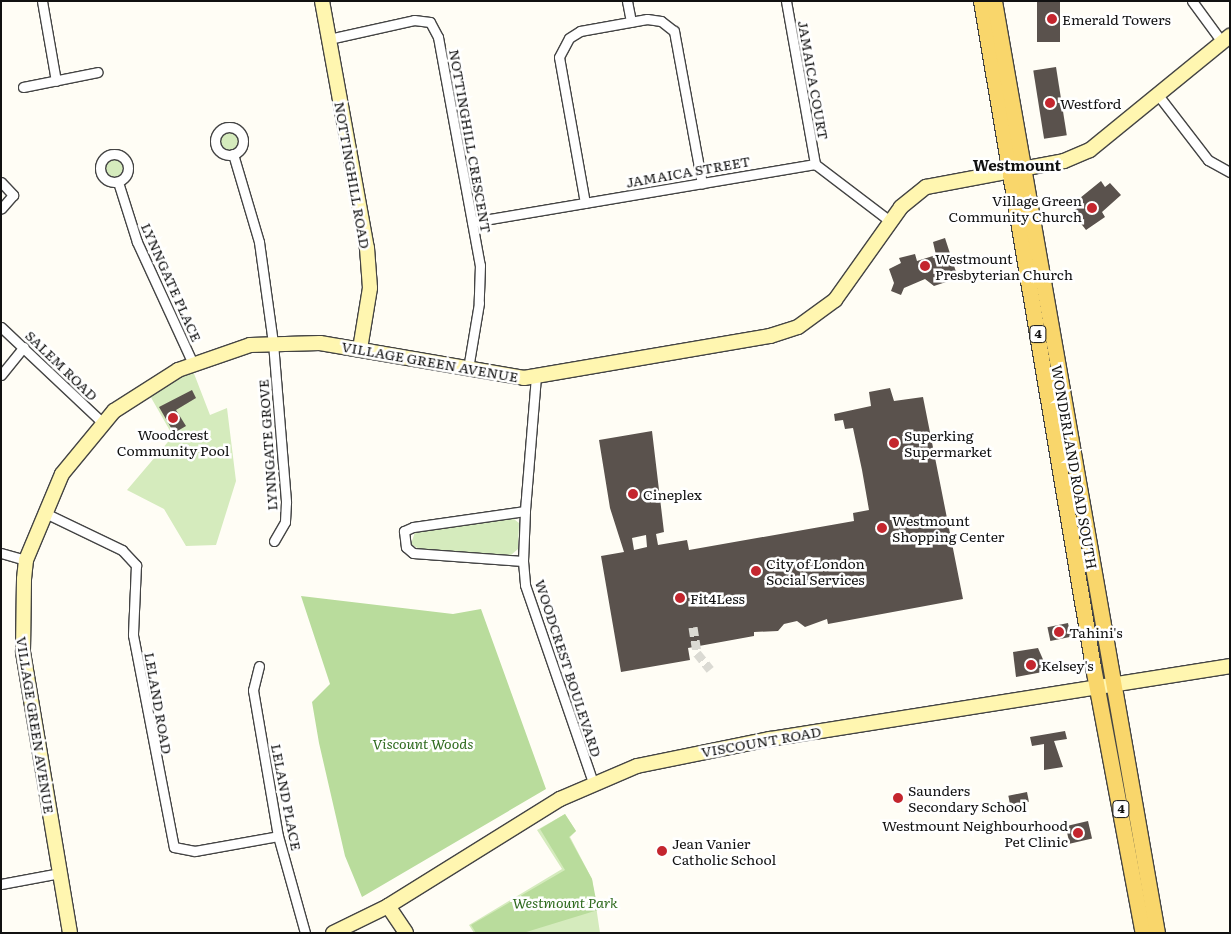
<!DOCTYPE html>
<style>
body{margin:0}
#map{position:relative;width:1231px;height:934px;overflow:hidden;background:#fffdf5;font-family:Literata,serif}
div>[style]{position:absolute}
.green>*{inset:0;background:#d5ebbd}
.round{border-radius:50%}
.forest>*{inset:0;background:#b9dc9c}
.building>*{inset:0;background:#5a524d;transform-origin:0 0}
.street-tunnel>*{height:9px;margin-top:-4.5px;transform-origin:0;background:repeating-linear-gradient(90deg,#dbdad3 0 9px,transparent 0 13.5px)}
.roads{filter:drop-shadow(1px 0 #444) drop-shadow(-1px 0 #444) drop-shadow(0 1px #444) drop-shadow(0 -1px #444)}
.street>*{height:9px;margin:-4.5px;padding:0 4.5px;transform-origin:4.5px;border-radius:4.5px;background:#fff}
.street>.ring{margin:-4.5px;padding:0;box-sizing:content-box;background:none;border:9px solid #fff;border-radius:50%}
.secondary>*{height:14px;margin:-7px;padding:0 7px;transform-origin:7px;border-radius:7px;background:#fff6b0}
.primary>*{height:15px;margin:-7.5px;padding:0 7.5px;transform-origin:7.5px;border-radius:7.5px;background:#f9d66b}
.dots>*{width:14px;height:14px;translate:-50% -50%;box-sizing:border-box;border:2px solid #fff;border-radius:50%}
span{translate:-50% -50%;white-space:nowrap;text-align:center;line-height:1.15;-webkit-text-stroke:5px #fff;paint-order:stroke}
.shield-label span{padding:1px 4px;background:#fff;border:1px solid;border-radius:4px;-webkit-text-stroke-width:0}
.shield-label{font-size:12px;color:#111;font-weight:700}
.poi-label{font-size:14px;color:#111}
.left{translate:0 -50%;text-align:left}
.right{translate:-100% -50%;text-align:right}
.street-label{font-size:14px;color:#111}
.park-label{font-size:14px;color:#2f6b1f;font-style:italic}
.neighbourhood-label{font-size:15px;color:#111;font-weight:700}
.frame{position:absolute;inset:0;border:2px solid #111;pointer-events:none}
</style>
<div id="map">
<div class="green">
<div class="round" style="left:221px;top:132px;width:18px;height:18px"></div>
<div class="round" style="left:105px;top:159px;width:18px;height:18px"></div>
<div style="clip-path:polygon(193px 371px,210px 415px,227px 408px,236px 481px,216px 545px,186px 546px,164px 509px,127px 490px,173px 436px,149px 394px)"></div>
<div style="clip-path:polygon(510px 516px,519px 523px,518px 549px,511px 555px,422px 551px,411px 544px,415px 532px,425px 530px)"></div>
<div style="clip-path:polygon(565px 814px,576px 831px,570px 837px,592px 879px,600px 933px,474px 933px,469px 925px,562px 869px,537px 830px)"></div>
</div>
<div class="forest">
<div style="clip-path:polygon(301px 596px,453px 614px,481px 609px,546px 789px,362px 897px,345px 856px,319px 743px,312px 702px,330px 684px)"></div>
<div style="clip-path:polygon(565px 814px,576px 831px,569px 837px,592px 879px,598px 910px,523px 933px,476px 933px,471px 925px,565px 870px,540px 829px)"></div>
</div>
<div class="building">
<div style="left:1037px;top:1px;width:23px;height:41px"></div>
<div style="left:1056px;top:67px;width:69px;height:23px;rotate:81deg"></div>
<div style="clip-path:polygon(1101px 181px,1105px 187px,1110px 183px,1121px 195px,1102px 212px,1105px 217px,1086px 230px,1072px 212px,1083px 204px,1080px 198px)"></div>
<div style="clip-path:polygon(945px 238px,958px 278px,934px 286px,925px 279px,904px 288px,901px 295px,891px 291px,894px 283px,889px 269px,901px 263px,899px 258px,915px 254px,917px 261px,936px 255px,933px 242px)"></div>
<div style="clip-path:polygon(evenodd,890px 388px,894px 401px,923px 397px,963px 599px,828px 624px,827px 619px,805px 627px,797px 621px,784px 624px,778px 631px,754px 632px,754px 636px,688px 648px,690px 660px,621px 672px,601px 556px,624px 552px,610px 508px,599px 440px,652px 431px,664px 532px,656px 534px,658px 545px,687px 540px,689px 550px,854px 521px,853px 513px,869px 510px,862px 470px,853px 428px,845px 429px,843px 420px,835px 421px,834px 414px,871px 406px,869px 392px,890px 388px,646px 535px,647px 547px,634px 550px,632px 538px,646px 535px)"></div>
<div style="clip-path:polygon(192px 390px,196px 398px,176px 410px,186px 426px,174px 433px,159px 407px)"></div>
<div style="left:1068px;top:623px;width:14px;height:21px;rotate:78deg"></div>
<div style="clip-path:polygon(1038px 648px,1048px 671px,1016px 677px,1013px 652px)"></div>
<div style="clip-path:polygon(1065px 731px,1067px 739px,1054px 741px,1063px 767px,1044px 770px,1044px 744px,1032px 746px,1030px 737px)"></div>
<div style="left:1027px;top:792px;width:10px;height:19px;rotate:79deg"></div>
<div style="left:1088px;top:821px;width:18px;height:23px;rotate:77deg"></div>
</div>
<div class="street-tunnel">
<div style="left:693px;top:627px;width:26px;rotate:81deg"></div>
<div style="left:697px;top:653px;width:21px;rotate:51deg"></div>
</div>
<div class="roads">
<div class="street">
<div style="left:42px;top:1px;width:81px;rotate:80.1deg"></div>
<div style="left:627px;top:1px;width:21px;rotate:79deg"></div>
<div style="left:786px;top:1px;width:166px;rotate:79.9deg"></div>
<div style="left:1192px;top:1px;width:51px;rotate:53.8deg"></div>
<div style="left:329px;top:39px;width:87px;rotate:-12.6deg"></div>
<div style="left:414px;top:20px;width:16px;rotate:7deg"></div>
<div style="left:430px;top:22px;width:17px;rotate:62deg"></div>
<div style="left:438px;top:37px;width:232px;rotate:79.6deg"></div>
<div style="left:480px;top:265px;width:38px;rotate:92deg"></div>
<div style="left:479px;top:303px;width:67px;rotate:99.5deg"></div>
<div style="left:23px;top:87px;width:76px;rotate:-11.3deg"></div>
<div style="left:1158px;top:95px;width:82px;rotate:52.4deg"></div>
<div style="left:1208px;top:160px;width:25px;rotate:29deg"></div>
<div class="ring" style="left:215px;top:127px;width:19px;height:19px"></div>
<div style="left:233px;top:154px;width:92px;rotate:73.5deg"></div>
<div style="left:259px;top:242px;width:102px;rotate:82.1deg"></div>
<div style="left:273px;top:343px;width:160px;rotate:85.3deg"></div>
<div style="left:286px;top:502px;width:20px;rotate:93deg"></div>
<div style="left:285px;top:522px;width:22px;rotate:120deg"></div>
<div class="ring" style="left:100px;top:154px;width:19px;height:19px"></div>
<div style="left:1px;top:182px;width:18px;rotate:47deg"></div>
<div style="left:13px;top:195px;width:18px;rotate:131deg"></div>
<div style="left:118px;top:182px;width:63px;rotate:72.4deg"></div>
<div style="left:137px;top:242px;width:134px;rotate:65.3deg"></div>
<div style="left:585px;top:203px;width:148px;rotate:-100.1deg"></div>
<div style="left:559px;top:57px;width:21px;rotate:-62deg"></div>
<div style="left:569px;top:38px;width:13px;rotate:-32deg"></div>
<div style="left:580px;top:31px;width:68px;rotate:-10.2deg"></div>
<div style="left:647px;top:19px;width:14px;rotate:8deg"></div>
<div style="left:661px;top:21px;width:16px;rotate:38deg"></div>
<div style="left:674px;top:31px;width:155px;rotate:79.6deg"></div>
<div style="left:472px;top:222px;width:348px;rotate:-9.6deg"></div>
<div style="left:815px;top:164px;width:96px;rotate:37.3deg"></div>
<div style="left:1px;top:327px;width:140px;rotate:43.3deg"></div>
<div style="left:1px;top:375px;width:36px;rotate:-51deg"></div>
<div style="left:536px;top:376px;width:135px;rotate:94.7deg"></div>
<div style="left:525px;top:511px;width:113px;rotate:171.9deg"></div>
<div style="left:413px;top:527px;width:10px;rotate:156deg"></div>
<div style="left:404px;top:531px;width:16px;rotate:83deg"></div>
<div style="left:406px;top:547px;width:9px;rotate:41deg"></div>
<div style="left:413px;top:553px;width:110px;rotate:4.2deg"></div>
<div style="left:523px;top:561px;width:24px;rotate:85deg"></div>
<div style="left:525px;top:585px;width:209px;rotate:71deg"></div>
<div style="left:43px;top:512px;width:88px;rotate:25.7deg"></div>
<div style="left:122px;top:550px;width:21px;rotate:47deg"></div>
<div style="left:136px;top:565px;width:70px;rotate:92.5deg"></div>
<div style="left:133px;top:635px;width:216px;rotate:79.1deg"></div>
<div style="left:174px;top:847px;width:21px;rotate:11deg"></div>
<div style="left:195px;top:851px;width:84px;rotate:-10.2deg"></div>
<div style="left:1px;top:553px;width:26px;rotate:16deg"></div>
<div style="left:523px;top:561px;width:50px;rotate:-87.7deg"></div>
<div style="left:259px;top:666px;width:25px;rotate:104deg"></div>
<div style="left:253px;top:690px;width:148px;rotate:80.3deg"></div>
<div style="left:278px;top:836px;width:101px;rotate:74.4deg"></div>
<div style="left:1px;top:884px;width:60px;rotate:-10.6deg"></div>
</div>
<div class="secondary">
<div style="left:322px;top:1px;width:251px;rotate:79.7deg"></div>
<div style="left:367px;top:248px;width:40px;rotate:85.7deg"></div>
<div style="left:370px;top:288px;width:62px;rotate:99.3deg"></div>
<div style="left:388px;top:906px;width:32px;rotate:56deg"></div>
<div style="left:70px;top:933px;width:286px;rotate:-99.5deg"></div>
<div style="left:23px;top:651px;width:72px;rotate:-89.2deg"></div>
<div style="left:24px;top:579px;width:19px;rotate:-84deg"></div>
<div style="left:26px;top:560px;width:93px;rotate:-67.3deg"></div>
<div style="left:62px;top:474px;width:82px;rotate:-50.5deg"></div>
<div style="left:114px;top:411px;width:76px;rotate:-32.6deg"></div>
<div style="left:178px;top:370px;width:76px;rotate:-19.1deg"></div>
<div style="left:250px;top:345px;width:70px;rotate:-1.6deg"></div>
<div style="left:320px;top:343px;width:207px;rotate:9.7deg"></div>
<div style="left:524px;top:378px;width:250px;rotate:-9.7deg"></div>
<div style="left:770px;top:336px;width:29px;rotate:-18deg"></div>
<div style="left:798px;top:327px;width:46px;rotate:-36.1deg"></div>
<div style="left:835px;top:300px;width:114px;rotate:-54.6deg"></div>
<div style="left:901px;top:207px;width:32px;rotate:-39deg"></div>
<div style="left:926px;top:187px;width:140px;rotate:-10.7deg"></div>
<div style="left:1064px;top:161px;width:28px;rotate:-23deg"></div>
<div style="left:1090px;top:150px;width:181px;rotate:-39.2deg"></div>
<div style="left:333px;top:933px;width:61px;rotate:-26.1deg"></div>
<div style="left:388px;top:906px;width:203px;rotate:-31.9deg"></div>
<div style="left:560px;top:799px;width:84px;rotate:-23.2deg"></div>
<div style="left:637px;top:766px;width:136px;rotate:-11.5deg"></div>
<div style="left:770px;top:739px;width:466px;rotate:-9deg"></div>
</div>
<div class="primary">
<div style="left:981px;top:1px;width:675px;rotate:80.45deg"></div>
<div style="left:1093px;top:667px;width:271px;rotate:79.4deg"></div>
<div style="left:994px;top:1px;width:946px;rotate:80.08deg"></div>
</div>
</div>
<div class="dots">
<div style="left:1052px;top:19px;background:#c4262e"></div>
<div style="left:1050px;top:103px;background:#c4262e"></div>
<div style="left:1092px;top:208px;background:#c4262e"></div>
<div style="left:925px;top:266px;background:#c4262e"></div>
<div style="left:173px;top:418px;background:#c4262e"></div>
<div style="left:894px;top:443px;background:#c4262e"></div>
<div style="left:633px;top:494px;background:#c4262e"></div>
<div style="left:882px;top:528px;background:#c4262e"></div>
<div style="left:756px;top:571px;background:#c4262e"></div>
<div style="left:680px;top:598px;background:#c4262e"></div>
<div style="left:1059px;top:632px;background:#c4262e"></div>
<div style="left:1031px;top:665px;background:#c4262e"></div>
<div style="left:898px;top:798px;background:#c4262e"></div>
<div style="left:1078px;top:833px;background:#c4262e"></div>
<div style="left:662px;top:851px;background:#c4262e"></div>
</div>
<div class="shield-label">
<span style="left:1038px;top:334px">4</span>
<span style="left:1121px;top:809px">4</span>
</div>
<div class="poi-label">
<span class="left" style="left:1062px;top:19px">Emerald Towers</span>
<span class="left" style="left:1060px;top:103px">Westford</span>
<span class="right" style="left:1082px;top:208px">Village Green<br>Community Church</span>
<span class="left" style="left:935px;top:266px">Westmount<br>Presbyterian Church</span>
<span style="left:173px;top:442px">Woodcrest<br>Community Pool</span>
<span class="left" style="left:904px;top:443px">Superking<br>Supermarket</span>
<span class="left" style="left:643px;top:494px">Cineplex</span>
<span class="left" style="left:892px;top:528px">Westmount<br>Shopping Center</span>
<span class="left" style="left:766px;top:571px">City of London<br>Social Services</span>
<span class="left" style="left:690px;top:598px">Fit4Less</span>
<span class="left" style="left:1069px;top:632px">Tahini's</span>
<span class="left" style="left:1041px;top:665px">Kelsey's</span>
<span class="left" style="left:908px;top:798px">Saunders<br>Secondary School</span>
<span class="right" style="left:1068px;top:833px">Westmount Neighbourhood<br>Pet Clinic</span>
<span class="left" style="left:672px;top:851px">Jean Vanier<br>Catholic School</span>
</div>
<div class="street-label">
<span style="left:814px;top:80px;rotate:80deg">JAMAICA COURT</span>
<span style="left:471px;top:141px;rotate:80deg">NOTTINGHILL CRESCENT</span>
<span style="left:688px;top:171px;rotate:-10deg">JAMAICA STREET</span>
<span style="left:353px;top:175px;rotate:80deg">NOTTINGHILL ROAD</span>
<span style="left:172px;top:282px;rotate:66deg">LYNNGATE PLACE</span>
<span style="left:430px;top:361px;rotate:10deg">VILLAGE GREEN AVENUE</span>
<span style="left:62px;top:365px;rotate:44deg">SALEM ROAD</span>
<span style="left:267px;top:445px;rotate:-94deg">LYNNGATE GROVE</span>
<span style="left:1075px;top:467px;rotate:80deg">WONDERLAND ROAD SOUTH</span>
<span style="left:569px;top:668px;rotate:72deg">WOODCREST BOULEVARD</span>
<span style="left:159px;top:703px;rotate:80deg">LELAND ROAD</span>
<span style="left:36px;top:725px;rotate:81deg">VILLAGE GREEN AVENUE</span>
<span style="left:761px;top:741px;rotate:-10deg">VISCOUNT ROAD</span>
<span style="left:287px;top:797px;rotate:79deg">LELAND PLACE</span>
</div>
<div class="park-label">
<span style="left:423px;top:743px">Viscount Woods</span>
<span style="left:565px;top:902px">Westmount Park</span>
</div>
<div class="neighbourhood-label">
<span style="left:1017px;top:165px">Westmount</span>
</div>
<div class="frame"></div>
</div>
